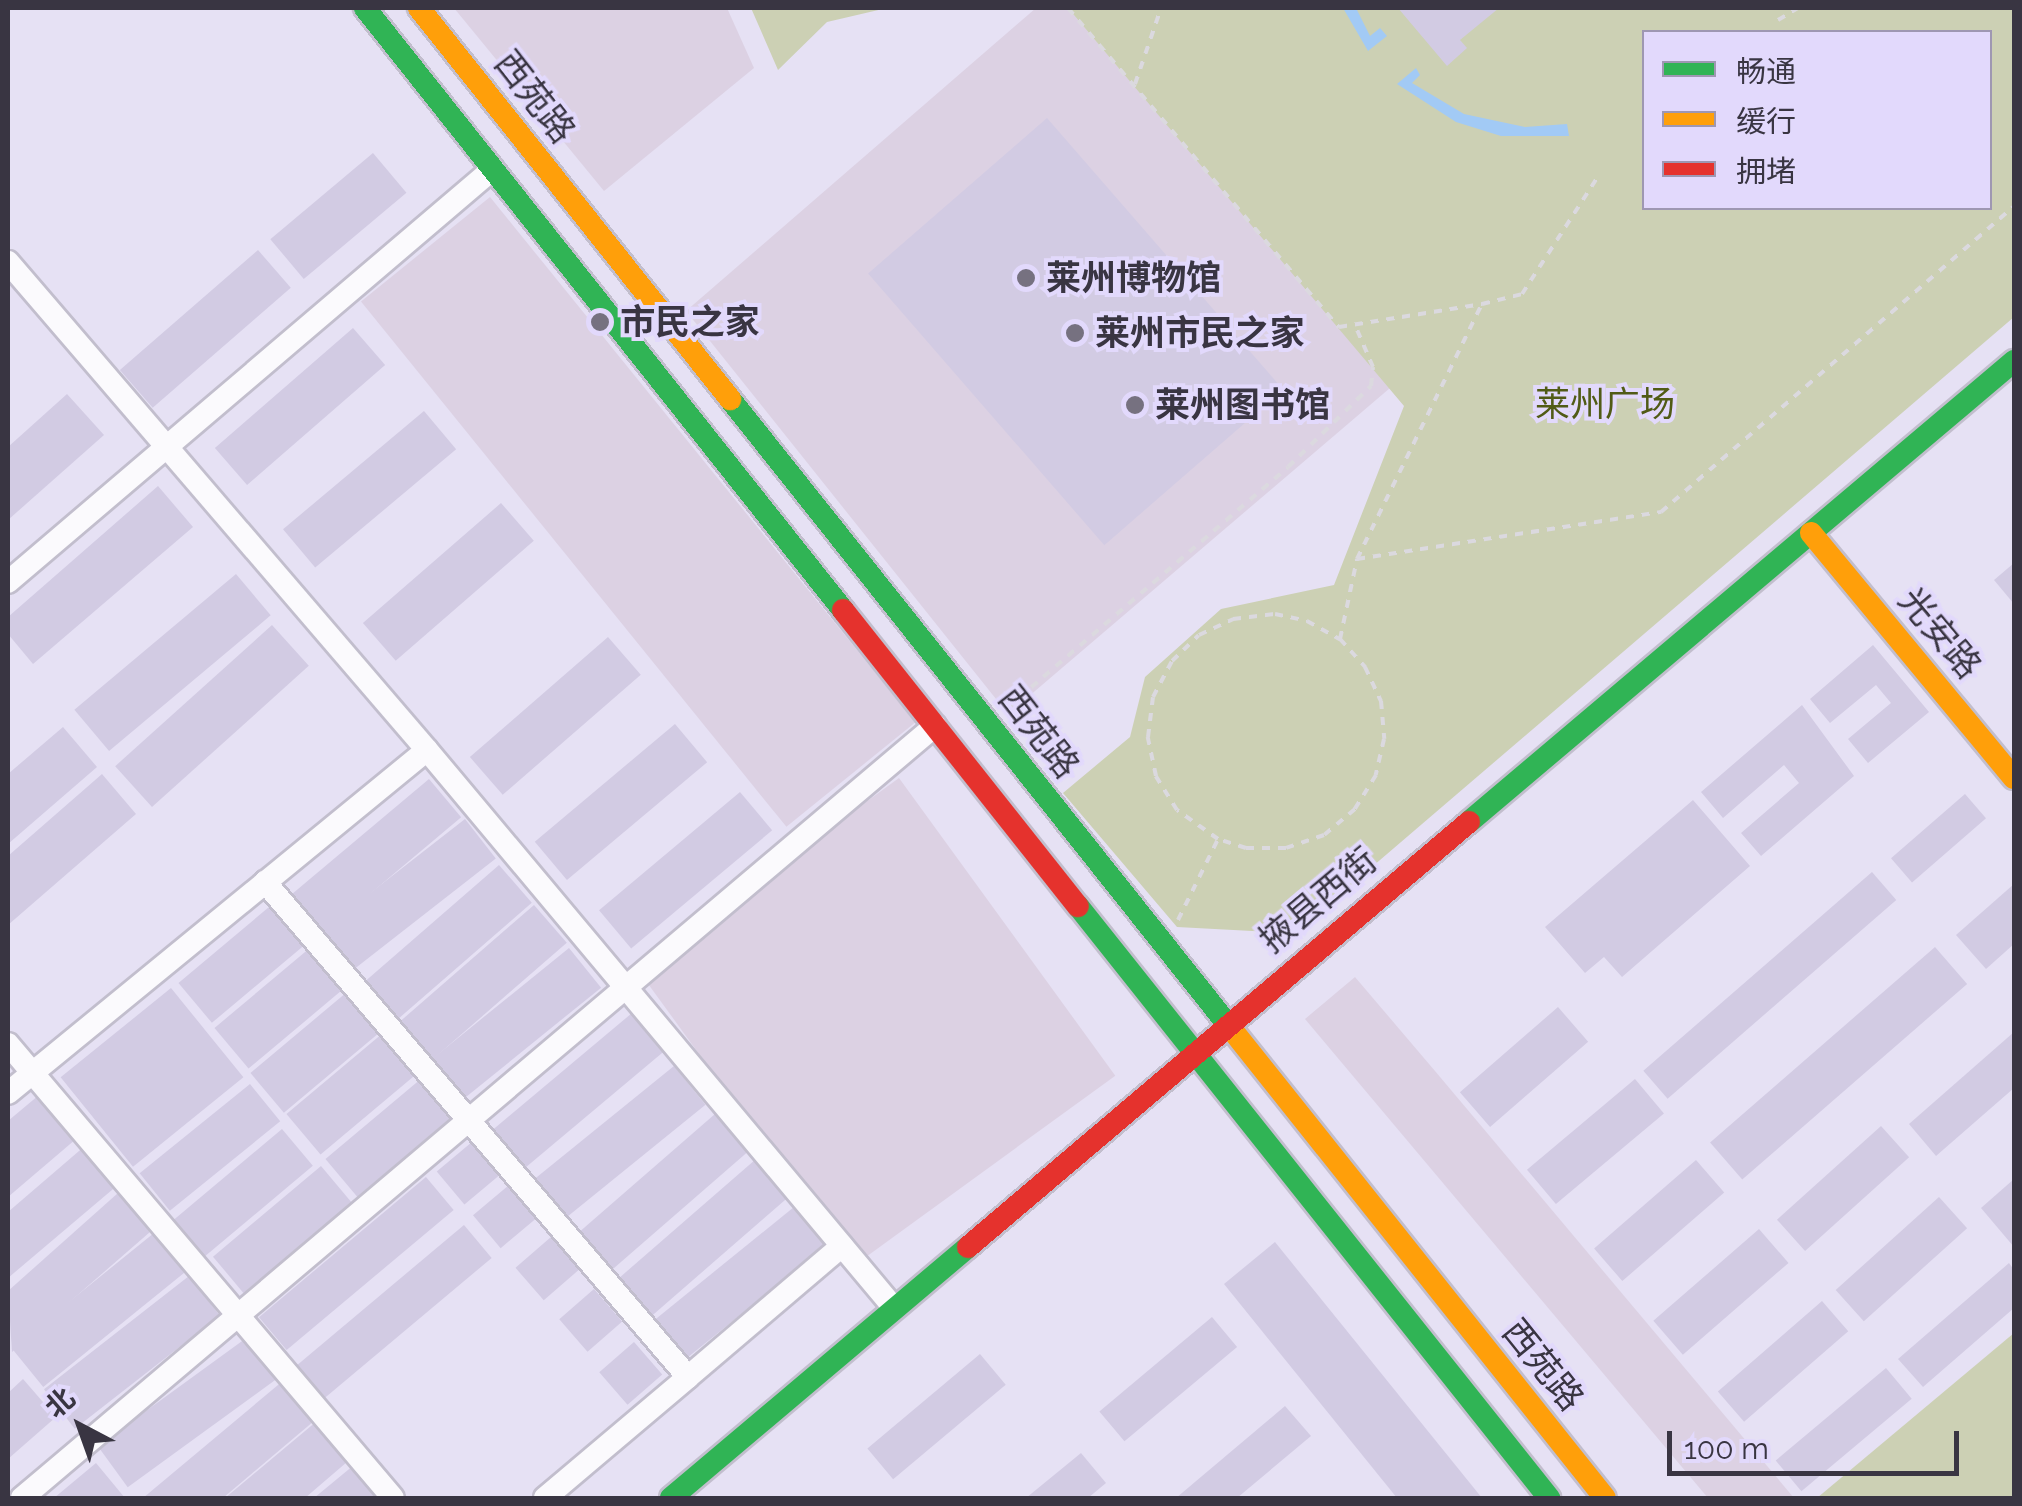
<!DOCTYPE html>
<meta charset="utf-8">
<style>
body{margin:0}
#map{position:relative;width:2022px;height:1506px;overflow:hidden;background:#e6e1f4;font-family:Raleway,"Noto Sans SC",sans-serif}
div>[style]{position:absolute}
.commercial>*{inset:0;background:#dcd1e3;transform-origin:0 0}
.green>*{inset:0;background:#ccd0b4}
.water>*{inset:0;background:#a2caf5}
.building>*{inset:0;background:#d2cbe3;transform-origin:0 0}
.path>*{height:4px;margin-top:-2px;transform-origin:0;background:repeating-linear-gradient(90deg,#dbd9df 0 8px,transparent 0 16px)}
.roads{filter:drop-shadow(2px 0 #c2becd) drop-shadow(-2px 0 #c2becd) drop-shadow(0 2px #c2becd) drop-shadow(0 -2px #c2becd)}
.street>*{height:22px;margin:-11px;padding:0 11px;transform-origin:11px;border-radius:11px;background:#fbfafd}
.fast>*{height:22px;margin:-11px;padding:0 11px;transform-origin:11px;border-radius:11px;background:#30b455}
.slow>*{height:22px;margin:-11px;padding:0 11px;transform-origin:11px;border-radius:11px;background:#ff9f0a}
.jam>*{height:22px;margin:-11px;padding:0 11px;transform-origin:11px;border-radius:11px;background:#e5322d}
.dots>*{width:28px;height:28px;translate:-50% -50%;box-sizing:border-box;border:5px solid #e2d9fc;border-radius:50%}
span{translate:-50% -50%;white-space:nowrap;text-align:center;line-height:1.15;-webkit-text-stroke:8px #e2d9fc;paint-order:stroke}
.street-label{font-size:35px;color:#393542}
.poi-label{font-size:35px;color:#393542;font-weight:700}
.left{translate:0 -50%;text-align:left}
.park-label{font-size:35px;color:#515b16}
.frame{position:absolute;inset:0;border:10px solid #393542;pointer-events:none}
.legend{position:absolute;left:1642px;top:30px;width:350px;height:180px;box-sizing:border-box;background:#e2d9fc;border:2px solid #9e97b2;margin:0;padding:12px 18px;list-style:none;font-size:30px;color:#393542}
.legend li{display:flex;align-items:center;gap:20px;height:50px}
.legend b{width:50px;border:2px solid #9e97b2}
.north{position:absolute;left:30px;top:1376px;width:100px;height:100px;-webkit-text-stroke:8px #e2d9fc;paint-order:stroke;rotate:319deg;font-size:28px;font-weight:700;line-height:40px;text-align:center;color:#393542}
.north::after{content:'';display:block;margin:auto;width:35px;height:45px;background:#393542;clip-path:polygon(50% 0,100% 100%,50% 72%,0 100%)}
.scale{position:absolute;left:1667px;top:1431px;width:292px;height:45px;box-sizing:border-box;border:5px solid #393542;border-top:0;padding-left:12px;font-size:30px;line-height:35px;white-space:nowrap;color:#393542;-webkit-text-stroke:8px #e2d9fc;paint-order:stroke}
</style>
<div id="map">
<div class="commercial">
<div style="clip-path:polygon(454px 8px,727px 8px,754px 68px,604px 191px)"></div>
<div style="clip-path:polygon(1036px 8px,1068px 8px,1390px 388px,1008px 714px,686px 311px)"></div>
<div style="left:490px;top:197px;width:676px;height:166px;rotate:51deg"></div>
<div style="left:899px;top:778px;width:368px;height:324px;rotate:54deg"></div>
<div style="clip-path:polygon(1355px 977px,1435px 1071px,1794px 1498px,1708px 1498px,1305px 1019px)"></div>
</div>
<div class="green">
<div style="clip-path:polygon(751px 8px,887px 8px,827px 22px,778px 70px)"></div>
<div style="clip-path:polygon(evenodd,1068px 8px,2014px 8px,2014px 317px,1345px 890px,1271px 932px,1177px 927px,1063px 793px,1130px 737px,1145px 677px,1221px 609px,1334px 585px,1404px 406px,1068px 8px,1644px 32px,1990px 32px,1990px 208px,1644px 208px,1644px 32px)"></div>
<div style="clip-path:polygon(2014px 1333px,2014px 1498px,1817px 1498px)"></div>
</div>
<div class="water">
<div style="clip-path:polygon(1343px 8px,1356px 8px,1370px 36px,1380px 28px,1387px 36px,1368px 51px)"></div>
<div style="clip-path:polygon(1416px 68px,1420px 75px,1412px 83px,1464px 114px,1525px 127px,1567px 124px,1569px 136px,1501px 136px,1456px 122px,1397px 84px)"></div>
</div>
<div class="building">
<div style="clip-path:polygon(1398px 8px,1499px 8px,1460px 40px,1467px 48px,1447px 66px)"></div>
<div style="left:1047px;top:118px;width:360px;height:237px;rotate:49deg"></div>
<div style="left:373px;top:153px;width:52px;height:134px;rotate:50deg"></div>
<div style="left:258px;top:250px;width:50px;height:183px;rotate:49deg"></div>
<div style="left:353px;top:328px;width:49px;height:183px;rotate:49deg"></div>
<div style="clip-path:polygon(67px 394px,104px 435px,8px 520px,8px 447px)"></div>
<div style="left:424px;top:411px;width:50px;height:184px;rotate:50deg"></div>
<div style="clip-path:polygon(158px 486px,193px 527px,33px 664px,8px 634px,8px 617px)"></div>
<div style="left:501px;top:503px;width:50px;height:183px;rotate:49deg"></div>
<div style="clip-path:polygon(2014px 563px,2014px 604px,1994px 580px)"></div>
<div style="left:236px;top:574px;width:54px;height:211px;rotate:50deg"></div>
<div style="left:272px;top:625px;width:55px;height:211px;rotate:48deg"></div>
<div style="left:608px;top:637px;width:50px;height:183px;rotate:49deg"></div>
<div style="clip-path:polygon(1873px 645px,1929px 712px,1868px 763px,1848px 739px,1891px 703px,1876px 685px,1830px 723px,1810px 699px)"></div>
<div style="clip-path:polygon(1802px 705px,1854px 776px,1761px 856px,1741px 833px,1799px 783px,1784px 765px,1723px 818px,1701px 792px)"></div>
<div style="left:675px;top:724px;width:50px;height:183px;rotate:50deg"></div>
<div style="clip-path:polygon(63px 727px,97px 767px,8px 844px,8px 774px)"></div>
<div style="clip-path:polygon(102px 774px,136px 814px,8px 925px,8px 856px)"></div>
<div style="left:429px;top:779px;width:50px;height:183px;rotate:50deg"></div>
<div style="left:740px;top:792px;width:50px;height:184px;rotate:50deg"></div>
<div style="left:1965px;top:794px;width:32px;height:98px;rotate:49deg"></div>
<div style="clip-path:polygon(1693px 800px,1750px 866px,1622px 977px,1604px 957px,1585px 973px,1545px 927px)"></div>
<div style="left:465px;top:819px;width:50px;height:184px;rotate:52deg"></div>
<div style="left:499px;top:865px;width:50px;height:183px;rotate:49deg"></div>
<div style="left:1872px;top:872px;width:37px;height:303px;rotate:49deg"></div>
<div style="clip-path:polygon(2014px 884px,2014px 944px,1986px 969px,1956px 935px)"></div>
<div style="left:275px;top:902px;width:52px;height:126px;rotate:50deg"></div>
<div style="left:534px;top:905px;width:50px;height:183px;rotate:49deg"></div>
<div style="left:311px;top:947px;width:53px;height:126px;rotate:50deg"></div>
<div style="left:1935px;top:947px;width:49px;height:298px;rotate:49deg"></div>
<div style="left:569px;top:948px;width:51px;height:183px;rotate:51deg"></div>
<div style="left:171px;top:988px;width:115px;height:142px;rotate:51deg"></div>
<div style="left:347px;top:992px;width:52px;height:126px;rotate:50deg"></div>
<div style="left:1558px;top:1007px;width:46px;height:130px;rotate:49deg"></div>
<div style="left:632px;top:1013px;width:50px;height:184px;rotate:50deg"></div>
<div style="clip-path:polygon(2014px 1032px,2014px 1088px,1936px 1156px,1909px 1124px)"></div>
<div style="left:383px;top:1033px;width:53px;height:126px;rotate:50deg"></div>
<div style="left:674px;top:1066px;width:50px;height:183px;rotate:51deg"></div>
<div style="left:422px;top:1078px;width:53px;height:126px;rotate:50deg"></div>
<div style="left:1635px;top:1079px;width:45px;height:141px;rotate:50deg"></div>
<div style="left:250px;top:1084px;width:48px;height:142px;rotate:51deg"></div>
<div style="clip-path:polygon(39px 1095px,76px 1139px,8px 1197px,8px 1121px)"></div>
<div style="left:715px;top:1114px;width:50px;height:184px;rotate:49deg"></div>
<div style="left:1881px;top:1126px;width:42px;height:140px;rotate:48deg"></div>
<div style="left:282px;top:1129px;width:48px;height:142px;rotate:50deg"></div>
<div style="left:472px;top:1142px;width:43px;height:46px;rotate:50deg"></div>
<div style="clip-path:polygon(86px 1145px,119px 1184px,8px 1278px,8px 1212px)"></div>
<div style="left:756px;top:1159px;width:50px;height:184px;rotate:49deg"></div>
<div style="left:1696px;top:1160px;width:43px;height:135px;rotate:49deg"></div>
<div style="left:321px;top:1166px;width:48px;height:141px;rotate:50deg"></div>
<div style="left:426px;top:1177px;width:43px;height:218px;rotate:50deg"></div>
<div style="clip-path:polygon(2014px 1179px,2014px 1247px,1981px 1208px)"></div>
<div style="left:509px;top:1185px;width:43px;height:47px;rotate:50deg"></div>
<div style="clip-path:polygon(118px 1193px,150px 1232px,12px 1352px,8px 1291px)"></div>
<div style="left:1939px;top:1197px;width:42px;height:139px;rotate:48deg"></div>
<div style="left:794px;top:1207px;width:50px;height:183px;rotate:51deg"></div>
<div style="left:464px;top:1225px;width:43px;height:218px;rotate:50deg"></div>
<div style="left:1759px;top:1229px;width:45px;height:140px;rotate:49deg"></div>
<div style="left:154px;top:1233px;width:50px;height:183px;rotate:51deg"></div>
<div style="left:551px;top:1237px;width:43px;height:47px;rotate:49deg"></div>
<div style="clip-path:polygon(1275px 1242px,1482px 1498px,1397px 1498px,1224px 1284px)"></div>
<div style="clip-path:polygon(2009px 1263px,2014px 1270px,2014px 1308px,1923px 1387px,1898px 1359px)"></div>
<div style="left:189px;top:1276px;width:50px;height:184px;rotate:52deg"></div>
<div style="left:594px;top:1289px;width:43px;height:46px;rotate:49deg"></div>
<div style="left:1822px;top:1301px;width:40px;height:138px;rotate:49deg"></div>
<div style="left:1212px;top:1317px;width:39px;height:147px;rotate:50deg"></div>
<div style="left:249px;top:1336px;width:51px;height:187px;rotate:54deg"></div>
<div style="left:634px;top:1342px;width:43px;height:46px;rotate:49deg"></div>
<div style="left:980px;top:1354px;width:40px;height:147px;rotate:50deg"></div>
<div style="left:1886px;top:1368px;width:40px;height:144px;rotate:50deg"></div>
<div style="clip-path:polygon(23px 1379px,56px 1417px,8px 1459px,8px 1393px)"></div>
<div style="clip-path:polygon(284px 1380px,314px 1421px,223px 1498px,143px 1498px)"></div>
<div style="clip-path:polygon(1285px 1406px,1311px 1436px,1237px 1498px,1176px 1498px)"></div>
<div style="clip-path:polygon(317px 1421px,347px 1462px,305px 1498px,225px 1498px)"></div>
<div style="clip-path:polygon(1081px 1453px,1106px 1483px,1088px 1498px,1026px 1498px)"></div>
<div style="clip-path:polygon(96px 1463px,125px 1498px,54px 1498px)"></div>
<div style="clip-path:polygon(354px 1465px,378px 1498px,314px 1498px)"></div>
</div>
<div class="path">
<div style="left:1068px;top:8px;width:419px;rotate:49.7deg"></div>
<div style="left:1339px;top:327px;width:145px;rotate:-9.1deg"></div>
<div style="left:1778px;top:20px;width:23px;rotate:-31deg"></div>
<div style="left:1135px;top:84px;width:80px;rotate:-71.1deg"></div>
<div style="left:1357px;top:559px;width:284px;rotate:-63.9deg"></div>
<div style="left:1482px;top:304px;width:41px;rotate:-14deg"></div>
<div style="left:1522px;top:294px;width:142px;rotate:-57.1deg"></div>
<div style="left:1340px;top:639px;width:82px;rotate:-78deg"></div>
<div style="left:1357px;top:559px;width:308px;rotate:-8.8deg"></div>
<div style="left:1661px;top:512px;width:467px;rotate:-40.9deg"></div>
<div style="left:1007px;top:708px;width:370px;rotate:-40.6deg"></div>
<div style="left:1288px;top:467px;width:116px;rotate:-44.3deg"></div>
<div style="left:1371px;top:386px;width:19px;rotate:-84deg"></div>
<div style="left:1373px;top:367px;width:46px;rotate:-113.2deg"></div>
<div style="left:1178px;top:920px;width:90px;rotate:-63.7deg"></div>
<div style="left:1218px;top:839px;width:50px;rotate:-144.7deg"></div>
<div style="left:1177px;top:810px;width:40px;rotate:-122deg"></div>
<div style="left:1156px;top:776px;width:40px;rotate:-102deg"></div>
<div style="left:1148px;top:737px;width:40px;rotate:-82.9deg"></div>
<div style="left:1153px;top:697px;width:41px;rotate:-62.2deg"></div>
<div style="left:1172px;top:661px;width:37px;rotate:-44deg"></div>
<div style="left:1199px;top:635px;width:38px;rotate:-25deg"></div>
<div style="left:1233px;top:619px;width:42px;rotate:-6.8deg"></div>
<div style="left:1275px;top:614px;width:33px;rotate:12deg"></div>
<div style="left:1307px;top:621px;width:38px;rotate:29deg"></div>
<div style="left:1340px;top:639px;width:38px;rotate:48deg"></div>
<div style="left:1365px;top:667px;width:38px;rotate:65deg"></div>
<div style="left:1381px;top:701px;width:38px;rotate:85deg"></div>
<div style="left:1384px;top:739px;width:37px;rotate:103deg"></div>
<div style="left:1376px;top:775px;width:40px;rotate:122deg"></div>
<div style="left:1355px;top:809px;width:40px;rotate:140deg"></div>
<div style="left:1324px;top:835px;width:40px;rotate:161.1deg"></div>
<div style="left:1286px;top:848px;width:40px;rotate:180deg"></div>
<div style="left:1246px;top:848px;width:29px;rotate:-162deg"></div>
</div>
<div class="roads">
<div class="street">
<div style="left:8px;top:262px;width:643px;rotate:49.35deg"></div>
<div style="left:8px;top:582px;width:637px;rotate:-40.42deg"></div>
<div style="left:265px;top:882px;width:651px;rotate:49.48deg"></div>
<div style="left:688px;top:1377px;width:202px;rotate:-40.4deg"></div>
<div style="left:8px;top:1044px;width:595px;rotate:49.7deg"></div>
<div style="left:8px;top:1093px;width:541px;rotate:-39.3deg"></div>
<div style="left:427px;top:750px;width:728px;rotate:50.07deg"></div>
<div style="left:22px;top:1498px;width:1196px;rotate:-40.22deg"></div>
<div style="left:545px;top:1498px;width:187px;rotate:-40.2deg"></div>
</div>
<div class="fast">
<div style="left:365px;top:8px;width:769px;rotate:51.55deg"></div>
<div style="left:730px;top:399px;width:801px;rotate:51.49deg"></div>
<div style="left:1469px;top:822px;width:714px;rotate:-40.23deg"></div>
<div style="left:1078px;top:906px;width:757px;rotate:51.49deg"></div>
<div style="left:671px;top:1498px;width:389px;rotate:-40.2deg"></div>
</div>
<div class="slow">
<div style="left:419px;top:8px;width:500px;rotate:51.5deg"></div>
<div style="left:1811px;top:533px;width:318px;rotate:50.4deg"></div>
<div style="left:1229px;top:1026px;width:603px;rotate:51.46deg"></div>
</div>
<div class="jam">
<div style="left:843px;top:610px;width:378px;rotate:51.6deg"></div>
<div style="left:968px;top:1247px;width:657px;rotate:-40.31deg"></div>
</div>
</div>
<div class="dots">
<div style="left:1026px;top:278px;background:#767180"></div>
<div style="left:600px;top:322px;background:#767180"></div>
<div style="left:1075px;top:333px;background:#767180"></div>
<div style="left:1135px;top:405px;background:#767180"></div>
</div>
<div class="street-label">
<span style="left:535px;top:97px;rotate:52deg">西苑路</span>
<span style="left:1940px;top:633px;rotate:50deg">光安路</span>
<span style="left:1039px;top:732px;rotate:52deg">西苑路</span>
<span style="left:1318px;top:900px;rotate:-40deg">掖县西街</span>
<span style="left:1543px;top:1365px;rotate:51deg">西苑路</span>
</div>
<div class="poi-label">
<span class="left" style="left:1046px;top:278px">莱州博物馆</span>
<span class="left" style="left:620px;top:322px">市民之家</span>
<span class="left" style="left:1095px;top:333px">莱州市民之家</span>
<span class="left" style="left:1155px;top:405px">莱州图书馆</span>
</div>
<div class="park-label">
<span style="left:1605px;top:404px">莱州广场</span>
</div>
<div class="frame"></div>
<ul class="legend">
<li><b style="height:12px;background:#30b455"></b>畅通</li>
<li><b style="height:12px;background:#ff9f0a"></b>缓行</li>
<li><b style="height:12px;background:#e5322d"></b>拥堵</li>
</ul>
<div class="north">北</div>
<div class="scale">100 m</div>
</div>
